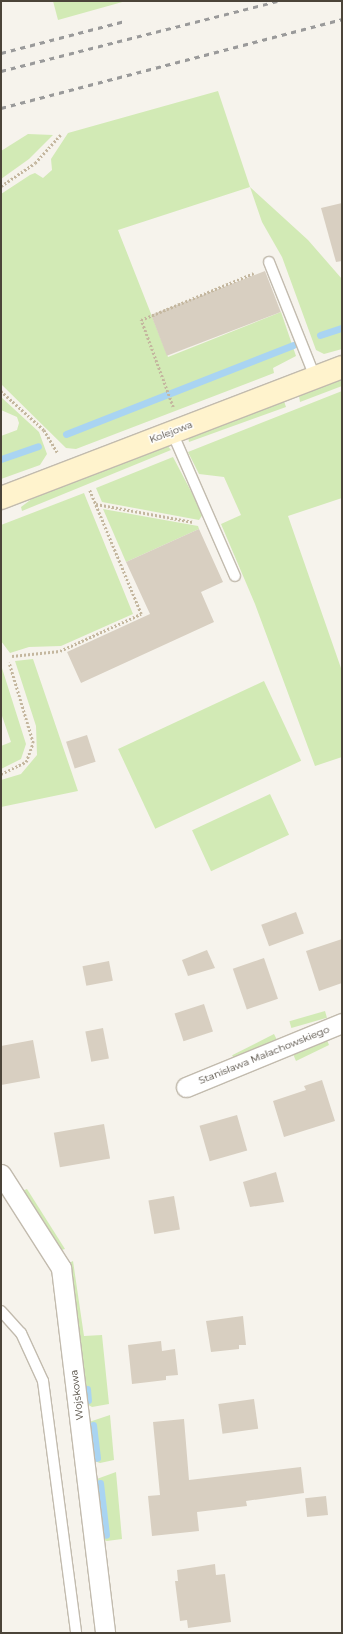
<!DOCTYPE html>
<meta charset="utf-8">
<style>
body{margin:0}
#map{position:relative;width:343px;height:1634px;overflow:hidden;background:#f6f3ec;font-family:Montserrat,sans-serif}
div>[style]{position:absolute}
.green>*{inset:0;background:#d2eab5;transform-origin:0 0}
.stream>*{height:7px;margin:-3.5px;padding:0 3.5px;transform-origin:3.5px;border-radius:3.5px;background:#a9d4f2}
.building>*{inset:0;background:#d8cfc1;transform-origin:0 0}
.path>*{height:2.5px;margin-top:-1.25px;transform-origin:0;background:repeating-linear-gradient(90deg,#c4b79f 0 2px,transparent 0 4px)}
.roads{filter:drop-shadow(1px 0 #c2bbae) drop-shadow(-1px 0 #c2bbae) drop-shadow(0 1px #c2bbae) drop-shadow(0 -1px #c2bbae)}
.lane>*{height:10px;margin:-5px;padding:0 5px;transform-origin:5px;border-radius:5px;background:#fff}
.street>*{height:19px;margin:-9.5px;padding:0 9.5px;transform-origin:9.5px;border-radius:9.5px;background:#fff}
.secondary>*{height:22px;margin:-11px;padding:0 11px;transform-origin:11px;border-radius:11px;background:#fff3cd}
.rail>*{height:3px;margin-top:-1.5px;transform-origin:0;background:repeating-linear-gradient(90deg,#9a9a9a 0 5px,transparent 0 10px)}
span{translate:-50% -50%;white-space:nowrap;text-align:center;line-height:1.15;-webkit-text-stroke:3px #fff;paint-order:stroke}
.street-label{font-size:10px;color:#4b4439}
.frame{position:absolute;inset:0;border:2px solid #4b4439;pointer-events:none}
</style>
<div id="map">
<div class="green">
<div style="clip-path:polygon(53px 1px,126px 1px,58px 20px)"></div>
<div style="clip-path:polygon(218px 91px,250px 187px,308px 240px,342px 279px,342px 349px,324px 354px,316px 350px,282px 257px,262px 222px,250px 187px,118px 230px,168px 357px,281px 312px,296px 356px,273px 368px,274px 373px,76px 449px,66px 448px,1px 384px,1px 194px,30px 175px,35px 173px,43px 178px,52px 170px,51px 159px,68px 133px)"></div>
<div style="clip-path:polygon(28px 134px,53px 135px,29px 159px,1px 179px,1px 151px)"></div>
<div style="clip-path:polygon(342px 379px,342px 386px,300px 402px,299px 396px)"></div>
<div style="clip-path:polygon(342px 391px,342px 498px,288px 516px,342px 671px,342px 757px,315px 766px,255px 604px,221px 524px,241px 515px,224px 477px,199px 474px,188px 452px)"></div>
<div style="clip-path:polygon(1px 397px,39px 432px,47px 454px,40px 465px,1px 479px,1px 436px,17px 430px,19px 423px,17px 417px,1px 410px)"></div>
<div style="clip-path:polygon(284px 401px,286px 407px,189px 442px,188px 437px)"></div>
<div style="clip-path:polygon(167px 445px,171px 450px,22px 511px,21px 507px,33px 498px)"></div>
<div style="clip-path:polygon(173px 457px,203px 514px,199px 520px,102px 502px,96px 488px)"></div>
<div style="clip-path:polygon(84px 493px,133px 614px,61px 646px,29px 647px,10px 653px,1px 641px,1px 525px)"></div>
<div style="clip-path:polygon(103px 509px,198px 526px,199px 529px,126px 562px)"></div>
<div style="clip-path:polygon(33px 659px,78px 791px,1px 807px,1px 780px,21px 774px,37px 755px,36px 726px,15px 661px)"></div>
<div style="clip-path:polygon(1px 665px,26px 744px,21px 759px,1px 769px,1px 746px,11px 742px,1px 713px)"></div>
<div style="left:264px;top:681px;width:88px;height:161px;rotate:65deg"></div>
<div style="left:270px;top:794px;width:45px;height:86px;rotate:65deg"></div>
<div style="left:325px;top:1011px;width:7px;height:37px;rotate:74deg"></div>
<div style="left:274px;top:1034px;width:7px;height:47px;rotate:63deg"></div>
<div style="clip-path:polygon(327px 1040px,329px 1045px,296px 1061px,293px 1054px)"></div>
<div style="clip-path:polygon(27px 1189px,65px 1249px,61px 1250px,22px 1191px)"></div>
<div style="clip-path:polygon(73px 1261px,84px 1336px,102px 1335px,109px 1404px,92px 1407px,85px 1403px,69px 1263px)"></div>
<div style="clip-path:polygon(110px 1415px,114px 1460px,100px 1463px,94px 1461px,89px 1422px)"></div>
<div style="clip-path:polygon(116px 1472px,122px 1539px,107px 1541px,103px 1540px,94px 1480px)"></div>
</div>
<div class="stream">
<div style="left:320px;top:335px;width:23px;rotate:-18deg"></div>
<div style="left:66px;top:434px;width:244px;rotate:-21.4deg"></div>
<div style="left:1px;top:459px;width:39px;rotate:-19deg"></div>
<div style="left:87px;top:1389px;width:11px;rotate:85deg"></div>
<div style="left:93px;top:1425px;width:33px;rotate:83deg"></div>
<div style="left:100px;top:1483px;width:52px;rotate:83.4deg"></div>
</div>
<div class="building">
<div style="clip-path:polygon(342px 203px,342px 261px,336px 262px,321px 208px)"></div>
<div style="left:265px;top:271px;width:44px;height:122px;rotate:69deg"></div>
<div style="clip-path:polygon(199px 529px,223px 582px,201px 592px,214px 622px,81px 683px,67px 652px,150px 614px,126px 562px)"></div>
<div style="left:87px;top:735px;width:28px;height:22px;rotate:72deg"></div>
<div style="left:296px;top:912px;width:23px;height:37px;rotate:70deg"></div>
<div style="clip-path:polygon(342px 939px,342px 983px,319px 991px,306px 951px)"></div>
<div style="clip-path:polygon(207px 950px,215px 968px,188px 976px,182px 960px)"></div>
<div style="left:264px;top:958px;width:43px;height:33px;rotate:71deg"></div>
<div style="left:109px;top:961px;width:20px;height:27px;rotate:79deg"></div>
<div style="left:204px;top:1004px;width:29px;height:31px;rotate:72deg"></div>
<div style="left:103px;top:1028px;width:31px;height:18px;rotate:79deg"></div>
<div style="clip-path:polygon(33px 1040px,40px 1078px,1px 1085px,1px 1046px)"></div>
<div style="clip-path:polygon(322px 1080px,335px 1121px,284px 1137px,273px 1101px,306px 1090px,304px 1086px)"></div>
<div style="left:237px;top:1115px;width:37px;height:39px;rotate:74deg"></div>
<div style="left:104px;top:1124px;width:35px;height:51px;rotate:80deg"></div>
<div style="clip-path:polygon(276px 1172px,284px 1202px,250px 1207px,243px 1182px)"></div>
<div style="left:174px;top:1196px;width:34px;height:26px;rotate:80deg"></div>
<div style="clip-path:polygon(243px 1316px,246px 1345px,239px 1345px,239px 1349px,211px 1352px,206px 1321px)"></div>
<div style="clip-path:polygon(161px 1341px,162px 1351px,175px 1349px,178px 1375px,166px 1376px,166px 1380px,132px 1384px,128px 1345px)"></div>
<div style="left:254px;top:1399px;width:30px;height:36px;rotate:82deg"></div>
<div style="clip-path:polygon(184px 1419px,189px 1480px,301px 1467px,304px 1493px,246px 1501px,247px 1506px,197px 1512px,199px 1531px,152px 1536px,148px 1496px,160px 1495px,153px 1422px)"></div>
<div style="left:326px;top:1496px;width:19px;height:21px;rotate:84deg"></div>
<div style="clip-path:polygon(215px 1564px,216px 1575px,225px 1574px,231px 1622px,188px 1628px,187px 1620px,180px 1621px,175px 1581px,178px 1581px,177px 1570px)"></div>
</div>
<div class="path">
<div style="left:1px;top:186px;width:41px;rotate:-34.1deg"></div>
<div style="left:35px;top:163px;width:38px;rotate:-48deg"></div>
<div style="left:1px;top:391px;width:58px;rotate:42.2deg"></div>
<div style="left:44px;top:430px;width:26px;rotate:59deg"></div>
<div style="left:173px;top:407px;width:93px;rotate:-110.2deg"></div>
<div style="left:141px;top:320px;width:122px;rotate:-22.6deg"></div>
<div style="left:96px;top:504px;width:99px;rotate:10.5deg"></div>
<div style="left:12px;top:656px;width:48px;rotate:-5.9deg"></div>
<div style="left:60px;top:651px;width:89px;rotate:-24.6deg"></div>
<div style="left:141px;top:614px;width:135px;rotate:-112.6deg"></div>
<div style="left:1px;top:774px;width:28px;rotate:-26deg"></div>
<div style="left:26px;top:762px;width:20px;rotate:-70deg"></div>
<div style="left:33px;top:743px;width:84px;rotate:-106.7deg"></div>
</div>
<div class="roads">
<div class="lane">
<div style="left:269px;top:262px;width:124px;rotate:68.2deg"></div>
<div style="left:172px;top:432px;width:157px;rotate:66.4deg"></div>
<div style="left:1px;top:1311px;width:30px;rotate:48deg"></div>
<div style="left:21px;top:1333px;width:53px;rotate:65.4deg"></div>
<div style="left:43px;top:1381px;width:254px;rotate:82.5deg"></div>
</div>
<div class="street">
<div style="left:186px;top:1087px;width:169px;rotate:-22.3deg"></div>
<div style="left:1px;top:1174px;width:112px;rotate:57.4deg"></div>
<div style="left:61px;top:1268px;width:368px;rotate:83.1deg"></div>
</div>
<div class="secondary">
<div style="left:1px;top:498px;width:365px;rotate:-21deg"></div>
</div>
</div>
<div class="rail">
<div style="left:1px;top:53px;width:128px;rotate:-14.5deg"></div>
<div style="left:1px;top:71px;width:285px;rotate:-14.2deg"></div>
<div style="left:1px;top:108px;width:352px;rotate:-14.6deg"></div>
</div>
<div class="street-label">
<span style="left:171px;top:432px;rotate:-21deg">Kolejowa</span>
<span style="left:264px;top:1055px;rotate:-22deg">Stanisława Małachowskiego</span>
<span style="left:77px;top:1395px;rotate:-97deg">Wojskowa</span>
</div>
<div class="frame"></div>
</div>
